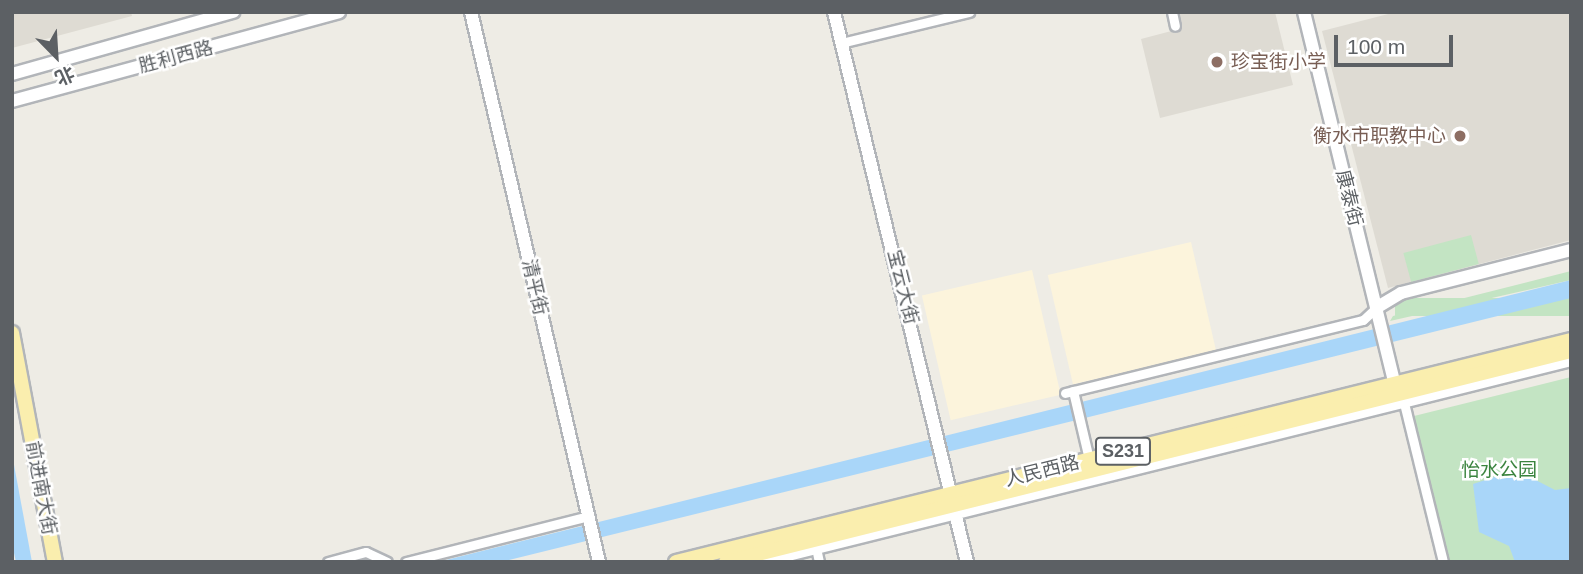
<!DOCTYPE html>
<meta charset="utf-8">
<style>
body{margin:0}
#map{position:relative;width:1583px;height:574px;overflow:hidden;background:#eeece5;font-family:Helvetica,"Noto Sans SC",sans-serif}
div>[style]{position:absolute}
.commercial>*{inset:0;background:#fcf4dc;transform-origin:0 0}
.education>*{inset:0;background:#dedbd3}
.green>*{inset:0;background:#c3e4c3;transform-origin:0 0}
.water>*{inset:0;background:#a9d6f9}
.roads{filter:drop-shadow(2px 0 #b2b5b9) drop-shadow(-2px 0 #b2b5b9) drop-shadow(0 2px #b2b5b9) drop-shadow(0 -2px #b2b5b9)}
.street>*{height:9px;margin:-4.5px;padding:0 4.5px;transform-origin:4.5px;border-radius:4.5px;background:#fff}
.secondary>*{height:12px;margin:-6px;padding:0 6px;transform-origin:6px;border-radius:6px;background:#fff}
.primary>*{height:14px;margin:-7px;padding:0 7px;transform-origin:7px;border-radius:7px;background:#faeeae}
.dots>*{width:19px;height:19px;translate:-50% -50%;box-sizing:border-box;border:4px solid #fff;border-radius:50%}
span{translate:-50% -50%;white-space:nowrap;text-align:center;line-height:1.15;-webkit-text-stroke:5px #fff;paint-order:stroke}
.shield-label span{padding:2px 5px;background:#fff;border:2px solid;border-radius:5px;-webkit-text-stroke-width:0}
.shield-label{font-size:18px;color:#5c6064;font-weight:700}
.street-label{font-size:19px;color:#5c6064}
.education-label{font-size:19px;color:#785e54}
.left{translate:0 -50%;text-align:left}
.right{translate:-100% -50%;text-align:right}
.park-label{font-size:19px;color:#3b843f}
.frame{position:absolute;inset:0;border:14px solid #5c6064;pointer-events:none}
.north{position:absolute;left:21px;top:21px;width:70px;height:70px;-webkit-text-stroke:5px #fff;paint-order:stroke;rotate:156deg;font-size:19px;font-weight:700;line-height:28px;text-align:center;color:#5c6064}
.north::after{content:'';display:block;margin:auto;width:24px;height:32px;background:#5c6064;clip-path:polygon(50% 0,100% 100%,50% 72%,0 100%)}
.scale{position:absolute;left:1334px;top:35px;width:119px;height:32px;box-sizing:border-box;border:4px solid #5c6064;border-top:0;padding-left:9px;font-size:21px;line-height:24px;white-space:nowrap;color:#5c6064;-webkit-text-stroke:5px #fff;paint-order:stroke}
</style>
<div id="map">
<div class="commercial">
<div style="left:1191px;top:242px;width:112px;height:147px;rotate:77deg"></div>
<div style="left:1032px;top:270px;width:128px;height:113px;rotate:77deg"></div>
</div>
<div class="education">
<div style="clip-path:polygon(12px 12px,131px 12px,132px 16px,12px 48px)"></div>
<div style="clip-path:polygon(1175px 12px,1275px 12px,1293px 85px,1160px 118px,1141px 39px,1179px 29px)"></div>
<div style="clip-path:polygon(1396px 12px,1571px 12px,1571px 240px,1388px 288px,1322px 31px)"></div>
</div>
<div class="green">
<div style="left:1471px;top:235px;width:30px;height:70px;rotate:75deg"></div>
<div style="clip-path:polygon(1571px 271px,1571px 280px,1390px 321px,1393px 316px)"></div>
<div style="left:1571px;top:298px;width:18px;height:176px;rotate:90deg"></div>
<div style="clip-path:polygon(1571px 377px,1571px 562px,1446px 562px,1410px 417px)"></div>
</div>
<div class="water">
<div style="clip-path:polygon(1571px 280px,1571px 298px,501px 562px,438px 562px)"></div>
<div style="clip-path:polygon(12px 454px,32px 562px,16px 562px,12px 544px)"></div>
<div style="clip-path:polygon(1516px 470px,1555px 490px,1571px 488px,1571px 562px,1515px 562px,1509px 546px,1479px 532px,1473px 484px)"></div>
</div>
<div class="roads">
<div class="street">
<div style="left:1172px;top:12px;width:14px;rotate:78deg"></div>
<div style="left:841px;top:43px;width:132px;rotate:-13.6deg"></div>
<div style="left:1073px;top:391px;width:70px;rotate:76.8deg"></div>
<div style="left:1065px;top:393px;width:307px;rotate:-13.8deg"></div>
<div style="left:1363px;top:320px;width:18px;rotate:-43deg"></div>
<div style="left:1404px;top:403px;width:164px;rotate:76.2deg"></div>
<div style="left:815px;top:543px;width:19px;rotate:78deg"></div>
<div style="left:328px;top:562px;width:39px;rotate:-15deg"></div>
<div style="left:366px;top:552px;width:23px;rotate:25deg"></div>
<div style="left:406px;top:562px;width:189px;rotate:-14.1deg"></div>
<div style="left:764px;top:562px;width:832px;rotate:-13.99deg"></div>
</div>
<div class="secondary">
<div style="left:471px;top:12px;width:565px;rotate:76.9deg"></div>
<div style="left:834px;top:12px;width:566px;rotate:76.41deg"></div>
<div style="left:1304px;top:12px;width:383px;rotate:76.3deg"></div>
<div style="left:12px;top:74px;width:230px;rotate:-15.7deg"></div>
<div style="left:12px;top:101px;width:339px;rotate:-15.2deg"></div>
<div style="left:1376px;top:308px;width:29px;rotate:-31deg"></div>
<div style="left:1401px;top:293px;width:175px;rotate:-14.2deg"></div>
</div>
<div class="primary">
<div style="left:12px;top:333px;width:233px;rotate:79.4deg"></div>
<div style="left:676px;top:562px;width:922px;rotate:-13.93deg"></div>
<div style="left:726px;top:562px;width:871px;rotate:-14.02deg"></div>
</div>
</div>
<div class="dots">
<div style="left:1217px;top:62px;background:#8d6e63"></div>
<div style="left:1460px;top:136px;background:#8d6e63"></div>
</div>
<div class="shield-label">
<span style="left:1123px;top:451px">S231</span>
</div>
<div class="street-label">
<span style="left:176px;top:57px;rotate:-15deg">胜利西路</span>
<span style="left:1349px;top:198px;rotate:76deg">康泰街</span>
<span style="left:535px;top:287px;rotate:77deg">清平街</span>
<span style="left:903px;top:287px;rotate:76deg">宝云大街</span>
<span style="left:1042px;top:471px;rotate:-14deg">人民西路</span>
<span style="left:41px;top:488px;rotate:79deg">前进南大街</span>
</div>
<div class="education-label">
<span class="left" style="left:1231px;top:62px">珍宝街小学</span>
<span class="right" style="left:1446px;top:136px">衡水市职教中心</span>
</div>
<div class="park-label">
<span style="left:1499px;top:470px">怡水公园</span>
</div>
<div class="frame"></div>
<div class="north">北</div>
<div class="scale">100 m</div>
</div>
